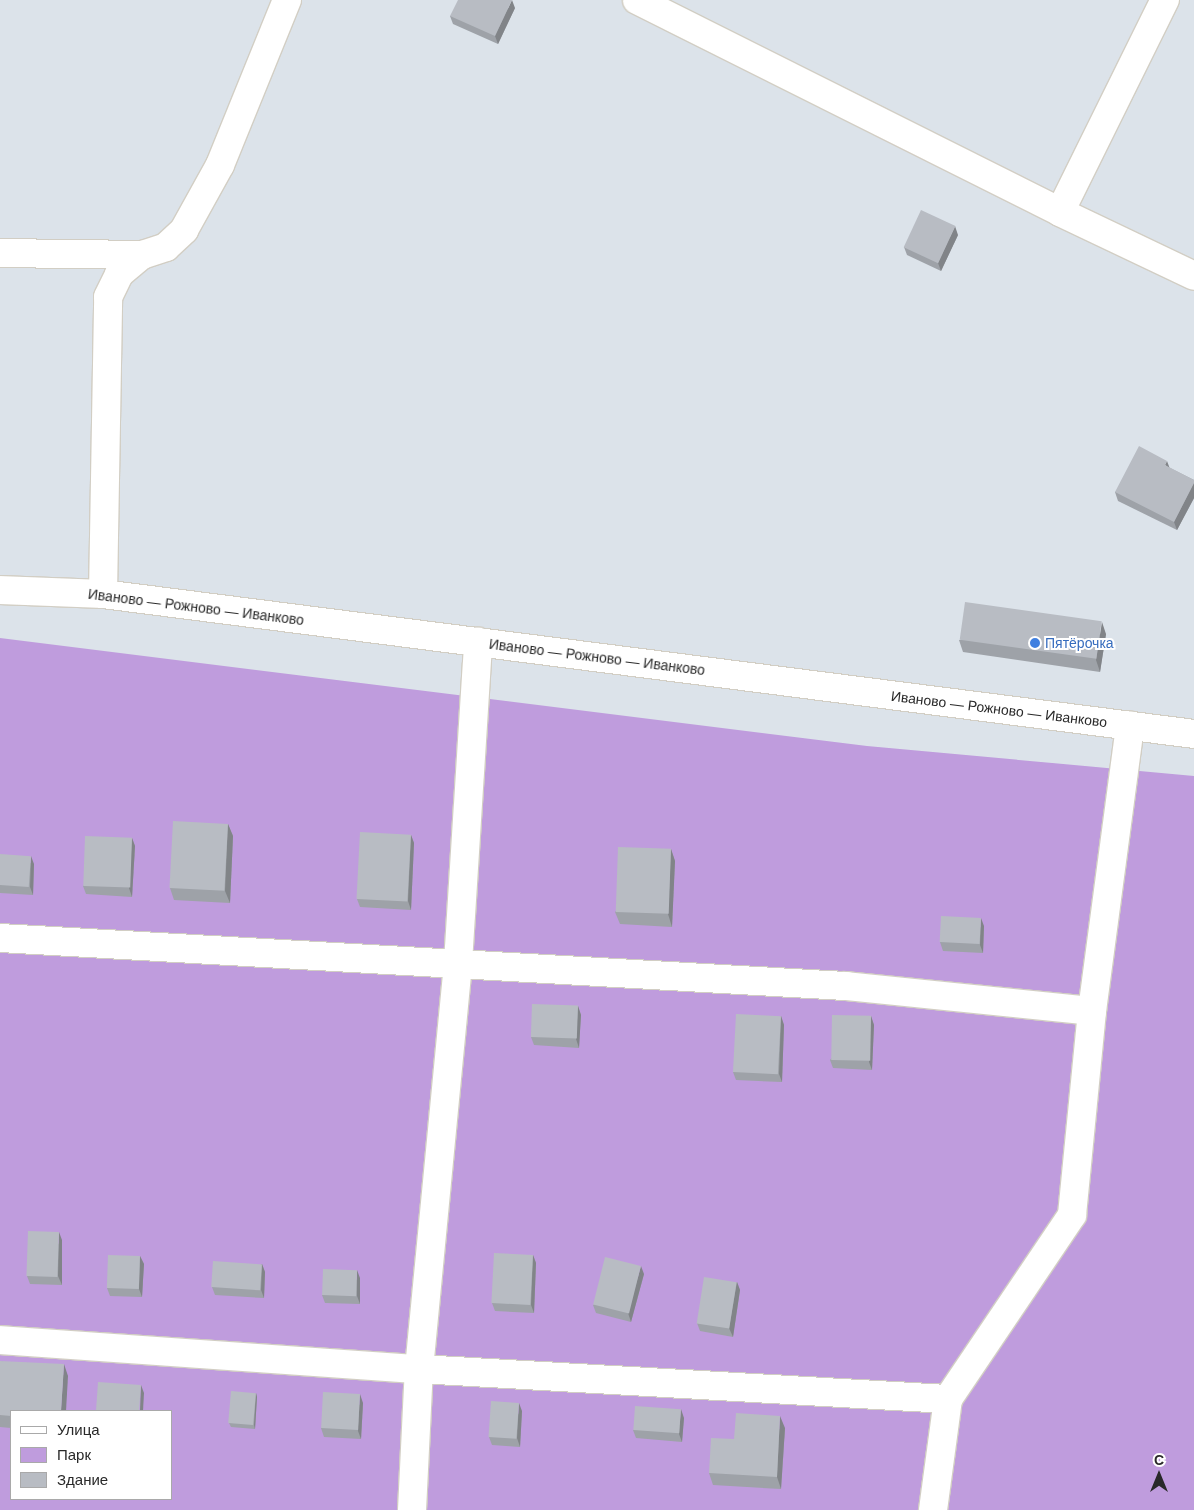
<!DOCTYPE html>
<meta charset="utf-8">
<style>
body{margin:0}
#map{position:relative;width:1194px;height:1510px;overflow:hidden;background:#dce3ea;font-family:Helvetica,sans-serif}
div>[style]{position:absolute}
.green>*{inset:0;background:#bf9cdd}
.roads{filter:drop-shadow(1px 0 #d2cec4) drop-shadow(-1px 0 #d2cec4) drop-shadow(0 1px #d2cec4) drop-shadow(0 -1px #d2cec4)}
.street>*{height:28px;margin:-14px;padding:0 14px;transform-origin:14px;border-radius:14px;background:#fff}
.secondary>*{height:28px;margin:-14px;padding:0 14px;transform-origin:14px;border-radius:14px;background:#fff}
.wall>*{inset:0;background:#9ea2a8}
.shaded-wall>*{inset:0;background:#818488}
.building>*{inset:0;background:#b8bcc3;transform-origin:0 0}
.dots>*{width:14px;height:14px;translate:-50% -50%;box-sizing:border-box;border:2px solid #fff;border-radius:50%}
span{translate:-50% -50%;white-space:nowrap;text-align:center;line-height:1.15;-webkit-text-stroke:4px #fff;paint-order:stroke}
.street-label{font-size:14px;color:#292929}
.shop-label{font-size:14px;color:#366cbe}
.left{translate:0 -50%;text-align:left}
.legend{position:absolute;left:10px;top:1410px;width:162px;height:90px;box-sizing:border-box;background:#fff;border:1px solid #a9a9a9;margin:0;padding:6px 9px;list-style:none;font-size:15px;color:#292929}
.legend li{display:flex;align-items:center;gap:10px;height:25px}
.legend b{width:25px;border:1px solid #a9a9a9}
.north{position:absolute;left:1134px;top:1450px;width:50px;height:50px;-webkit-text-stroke:4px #fff;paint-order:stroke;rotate:0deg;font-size:14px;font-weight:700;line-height:20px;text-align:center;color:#292929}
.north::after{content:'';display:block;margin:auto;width:18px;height:22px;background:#292929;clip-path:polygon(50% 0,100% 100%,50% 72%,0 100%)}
</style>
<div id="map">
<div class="green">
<div style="clip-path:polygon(evenodd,0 638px,867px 746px,1194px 776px,1194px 1510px,0 1510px,0 638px,11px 1411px,171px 1411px,171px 1499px,11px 1499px,11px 1411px)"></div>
</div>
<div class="roads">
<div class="street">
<div style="left:637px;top:0;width:473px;rotate:26.6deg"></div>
<div style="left:1060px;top:212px;width:148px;rotate:25.5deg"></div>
<div style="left:1060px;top:212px;width:237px;rotate:-63.7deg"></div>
<div style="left:0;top:253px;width:142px;rotate:0.8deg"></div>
<div style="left:103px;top:594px;width:297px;rotate:-89deg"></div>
<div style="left:108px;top:297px;width:25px;rotate:-64deg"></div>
<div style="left:119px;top:274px;width:30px;rotate:-40deg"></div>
<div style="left:142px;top:255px;width:25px;rotate:-18deg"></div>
<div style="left:166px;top:247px;width:25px;rotate:-43deg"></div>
<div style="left:184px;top:230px;width:74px;rotate:-61deg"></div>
<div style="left:220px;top:165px;width:178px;rotate:-67.9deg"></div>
<div style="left:0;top:938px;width:847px;rotate:3.25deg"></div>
<div style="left:846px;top:986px;width:247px;rotate:5.8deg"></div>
<div style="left:1092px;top:1011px;width:288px;rotate:-82.4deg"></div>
<div style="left:0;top:1340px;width:420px;rotate:4deg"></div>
<div style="left:419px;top:1369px;width:530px;rotate:3.25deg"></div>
<div style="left:412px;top:1510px;width:141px;rotate:-87.2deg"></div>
<div style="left:419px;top:1369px;width:408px;rotate:-84.5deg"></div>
<div style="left:458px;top:963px;width:322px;rotate:-86.4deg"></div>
<div style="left:933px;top:1510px;width:112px;rotate:-82.3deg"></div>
<div style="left:948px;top:1399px;width:222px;rotate:-56deg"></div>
<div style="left:1072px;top:1215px;width:205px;rotate:-84.4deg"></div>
</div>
<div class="secondary">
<div style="left:0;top:590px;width:103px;rotate:2.2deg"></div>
<div style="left:103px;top:594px;width:1100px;rotate:7.31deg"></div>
</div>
</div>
<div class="wall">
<div style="clip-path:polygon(515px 8px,498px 44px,453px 24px,450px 16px)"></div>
<div style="clip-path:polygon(958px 235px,941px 271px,907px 255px,904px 247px)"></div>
<div style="clip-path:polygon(1170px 468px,1194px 480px,1194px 498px,1177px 530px,1118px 501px,1115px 492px)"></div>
<div style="clip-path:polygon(1106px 634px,1100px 672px,963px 652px,959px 640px)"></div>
<div style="clip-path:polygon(228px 824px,233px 836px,230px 903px,174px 900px,170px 888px)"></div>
<div style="clip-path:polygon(411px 835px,414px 843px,411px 910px,360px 907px,357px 899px)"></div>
<div style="clip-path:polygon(132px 838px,135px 846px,132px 897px,86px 894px,83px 886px)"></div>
<div style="clip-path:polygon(671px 849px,675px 861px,672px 927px,620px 924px,615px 912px)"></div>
<div style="clip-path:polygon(0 854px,34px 864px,33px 895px,0 893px)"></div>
<div style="clip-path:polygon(984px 926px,983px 953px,943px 951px,940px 942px)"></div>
<div style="clip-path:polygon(578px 1006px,581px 1015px,579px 1048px,534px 1045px,531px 1037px)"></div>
<div style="clip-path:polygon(781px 1016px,784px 1025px,782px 1082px,736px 1080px,733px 1072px)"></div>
<div style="clip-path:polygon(871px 1016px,874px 1025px,872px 1070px,833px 1068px,830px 1060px)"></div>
<div style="clip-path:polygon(62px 1240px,62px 1285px,30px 1284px,27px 1276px)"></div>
<div style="clip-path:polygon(533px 1255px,536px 1263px,534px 1313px,495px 1311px,492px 1303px)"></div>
<div style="clip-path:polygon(140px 1256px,144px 1264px,142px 1297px,110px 1296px,107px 1288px)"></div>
<div style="clip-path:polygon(262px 1264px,265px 1272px,264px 1298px,215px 1295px,212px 1287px)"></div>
<div style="clip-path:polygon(644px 1274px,631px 1322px,596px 1313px,593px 1305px)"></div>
<div style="clip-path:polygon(360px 1278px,360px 1304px,325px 1303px,322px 1295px)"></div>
<div style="clip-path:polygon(737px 1282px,740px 1290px,733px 1337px,700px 1331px,697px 1323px)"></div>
<div style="clip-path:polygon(0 1361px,68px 1376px,11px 1411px,11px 1428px,0 1427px)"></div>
<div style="clip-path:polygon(256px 1393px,257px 1397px,255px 1429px,231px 1427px,229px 1423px)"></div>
<div style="clip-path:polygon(363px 1403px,361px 1439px,324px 1437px,321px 1428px)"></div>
<div style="clip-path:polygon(522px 1411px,520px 1447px,492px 1445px,489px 1437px)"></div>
<div style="clip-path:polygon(684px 1418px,682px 1442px,636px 1438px,633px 1430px)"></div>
<div style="clip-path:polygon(785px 1428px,781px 1489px,713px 1485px,709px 1473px,734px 1439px)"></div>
</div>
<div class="shaded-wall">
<div style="clip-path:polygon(512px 0,515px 8px,498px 44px,495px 36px)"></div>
<div style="clip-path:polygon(955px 226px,958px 235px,941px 271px,938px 263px)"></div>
<div style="clip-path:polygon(1167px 461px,1170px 469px,1165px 465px)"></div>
<div style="clip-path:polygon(1194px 483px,1194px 498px,1177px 530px,1174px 522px)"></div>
<div style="clip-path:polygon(1102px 622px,1106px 634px,1100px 672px,1096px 660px)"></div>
<div style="clip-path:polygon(228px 824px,233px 836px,230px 903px,225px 891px)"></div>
<div style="clip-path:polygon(411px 835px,414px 843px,411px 910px,408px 901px)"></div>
<div style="clip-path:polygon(132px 838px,135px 846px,132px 897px,129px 888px)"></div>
<div style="clip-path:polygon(671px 849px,675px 861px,672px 927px,668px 914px)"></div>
<div style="clip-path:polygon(31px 856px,34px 864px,33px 895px,30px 887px)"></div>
<div style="clip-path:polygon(981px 918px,984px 926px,983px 953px,980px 945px)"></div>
<div style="clip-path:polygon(578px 1006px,581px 1015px,579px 1048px,576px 1039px)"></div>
<div style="clip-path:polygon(781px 1016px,784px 1025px,782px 1082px,779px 1074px)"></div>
<div style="clip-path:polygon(871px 1016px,874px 1025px,872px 1070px,869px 1062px)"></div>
<div style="clip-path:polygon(59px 1232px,62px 1240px,62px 1285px,58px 1276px)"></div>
<div style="clip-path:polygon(533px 1255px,536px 1263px,534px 1313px,531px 1305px)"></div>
<div style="clip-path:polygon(140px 1256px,144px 1264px,142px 1297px,139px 1289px)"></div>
<div style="clip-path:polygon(262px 1264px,265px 1272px,264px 1298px,261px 1290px)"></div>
<div style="clip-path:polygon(641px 1266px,644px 1274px,631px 1322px,628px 1313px)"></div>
<div style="clip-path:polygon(357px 1270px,360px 1278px,360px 1304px,357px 1296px)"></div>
<div style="clip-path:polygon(737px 1282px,740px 1290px,733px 1337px,729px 1328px)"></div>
<div style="clip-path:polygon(64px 1364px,68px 1376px,66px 1411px,61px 1411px)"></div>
<div style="clip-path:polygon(141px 1385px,144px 1393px,143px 1411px,140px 1411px)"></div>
<div style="clip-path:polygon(256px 1393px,257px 1397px,255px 1429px,254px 1425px)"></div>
<div style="clip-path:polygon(360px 1394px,363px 1403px,361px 1439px,358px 1431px)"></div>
<div style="clip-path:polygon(519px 1403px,522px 1411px,520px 1447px,517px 1438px)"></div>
<div style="clip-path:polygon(681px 1409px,684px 1418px,682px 1442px,679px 1434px)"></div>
<div style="clip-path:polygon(780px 1416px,785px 1428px,781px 1489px,777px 1477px)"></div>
</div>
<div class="building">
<div style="clip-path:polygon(458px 0,512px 0,495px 36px,450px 16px)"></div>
<div style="left:921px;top:210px;width:38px;height:41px;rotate:25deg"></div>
<div style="clip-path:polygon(1139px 446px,1167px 461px,1165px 465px,1194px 480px,1194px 483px,1174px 522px,1115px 492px)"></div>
<div style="left:965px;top:602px;width:138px;height:38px;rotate:8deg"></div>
<div style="left:173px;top:821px;width:55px;height:67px;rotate:3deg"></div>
<div style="left:360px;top:832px;width:51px;height:67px;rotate:3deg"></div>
<div style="left:85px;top:836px;width:47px;height:50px;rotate:2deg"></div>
<div style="left:618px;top:847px;width:53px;height:65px;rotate:2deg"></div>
<div style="left:0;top:854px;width:31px;height:31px;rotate:4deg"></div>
<div style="left:941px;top:916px;width:40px;height:26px;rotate:3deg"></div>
<div style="left:532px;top:1004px;width:46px;height:33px;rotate:2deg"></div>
<div style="left:736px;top:1014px;width:45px;height:58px;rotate:3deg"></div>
<div style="left:832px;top:1015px;width:39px;height:45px;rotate:1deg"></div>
<div style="left:28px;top:1231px;width:31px;height:45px;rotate:2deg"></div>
<div style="left:494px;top:1253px;width:39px;height:50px;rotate:3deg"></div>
<div style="left:108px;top:1255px;width:32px;height:33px;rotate:2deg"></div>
<div style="left:605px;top:1257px;width:37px;height:49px;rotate:14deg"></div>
<div style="left:213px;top:1261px;width:49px;height:26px;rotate:4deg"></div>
<div style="left:323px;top:1269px;width:34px;height:26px;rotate:2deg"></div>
<div style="left:704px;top:1277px;width:33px;height:47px;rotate:9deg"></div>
<div style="clip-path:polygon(0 1361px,64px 1364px,61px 1411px,11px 1411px,11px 1416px,0 1415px)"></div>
<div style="left:98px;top:1382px;width:43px;height:29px;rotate:4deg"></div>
<div style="left:231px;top:1391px;width:25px;height:32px;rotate:5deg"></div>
<div style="left:323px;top:1392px;width:37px;height:36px;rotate:3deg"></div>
<div style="left:491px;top:1401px;width:28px;height:36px;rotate:4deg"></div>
<div style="left:635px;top:1406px;width:46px;height:24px;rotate:4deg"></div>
<div style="clip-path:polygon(736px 1413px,780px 1416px,777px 1477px,709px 1473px,711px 1438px,734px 1439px)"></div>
</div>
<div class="dots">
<div style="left:1035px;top:643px;background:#3f7fe0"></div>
</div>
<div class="street-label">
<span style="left:196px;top:607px;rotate:7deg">Иваново — Рожново — Иванково</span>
<span style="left:597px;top:657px;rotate:7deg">Иваново — Рожново — Иванково</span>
<span style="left:999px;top:709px;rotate:7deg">Иваново — Рожново — Иванково</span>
</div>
<div class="shop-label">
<span class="left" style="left:1045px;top:643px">Пятёрочка</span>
</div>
<ul class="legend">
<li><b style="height:6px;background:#fff"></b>Улица</li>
<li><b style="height:14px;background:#bf9cdd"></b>Парк</li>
<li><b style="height:14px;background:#b8bcc3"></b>Здание</li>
</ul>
<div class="north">С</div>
</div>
